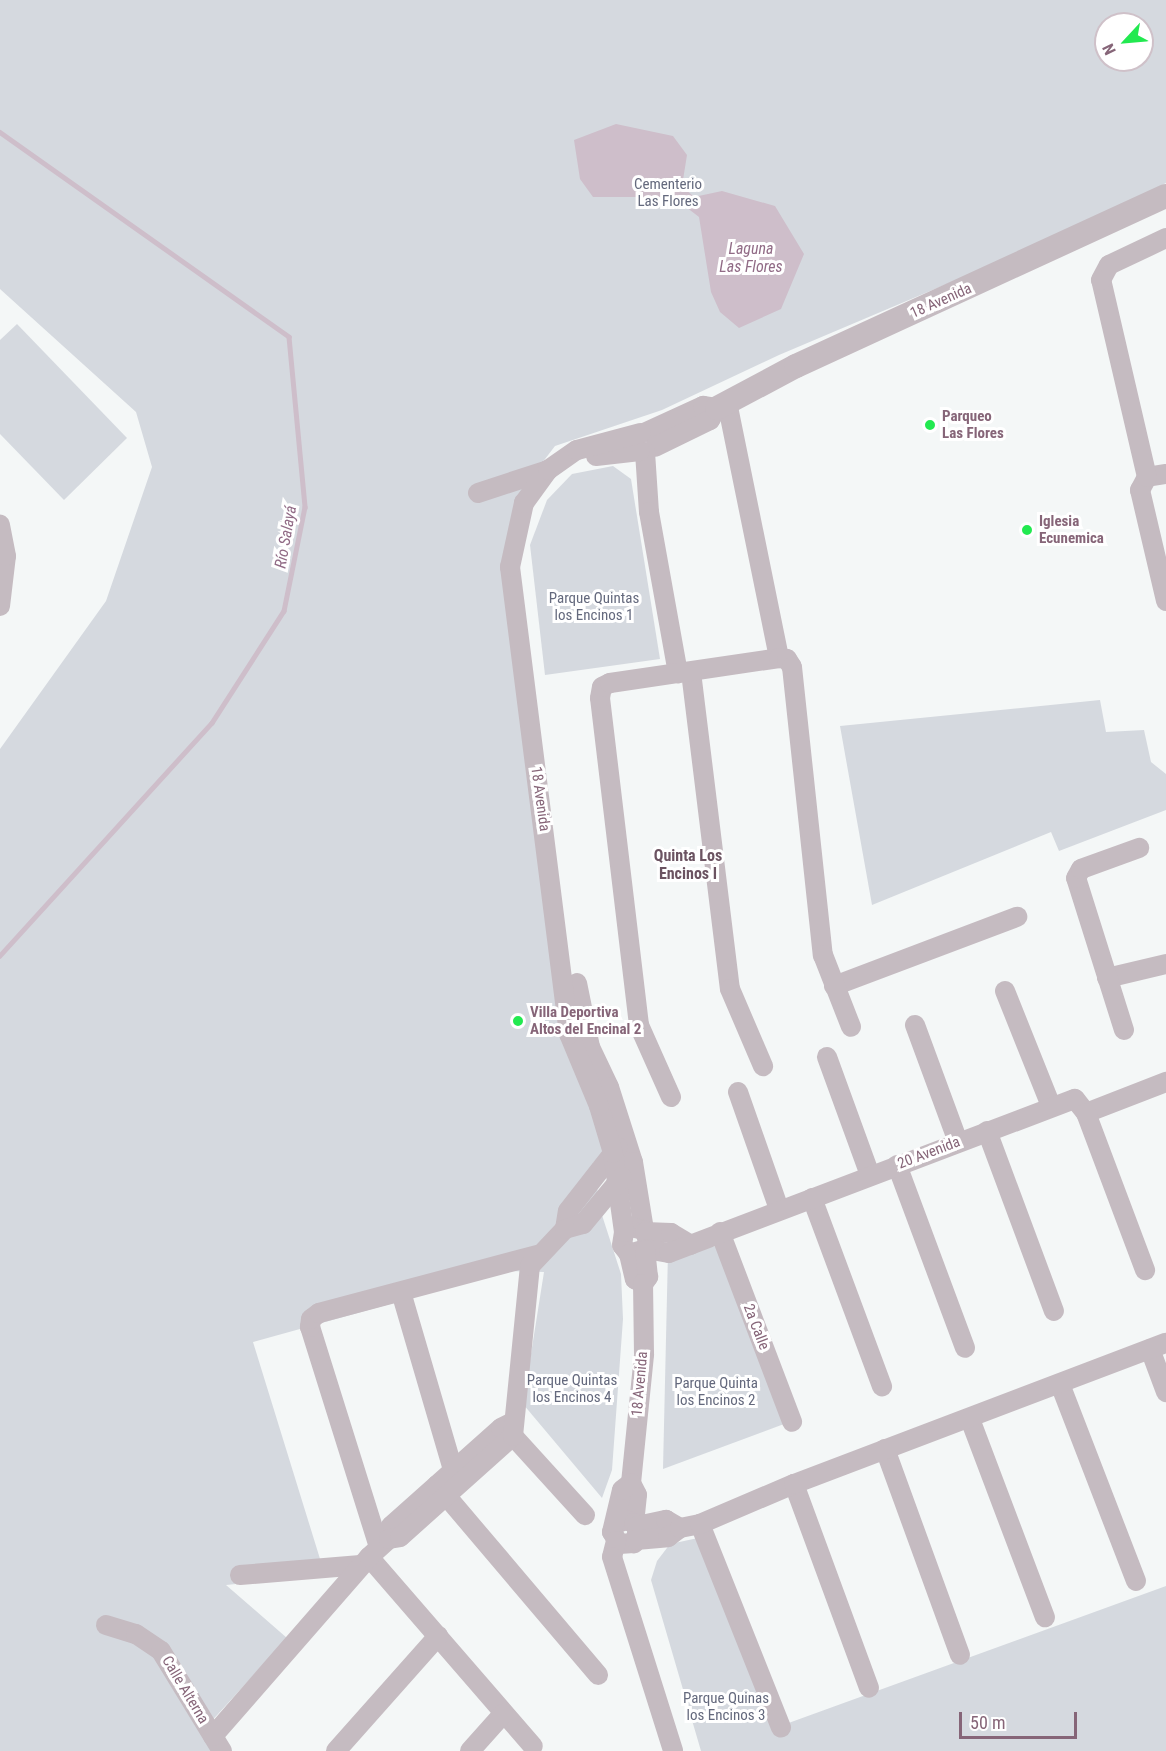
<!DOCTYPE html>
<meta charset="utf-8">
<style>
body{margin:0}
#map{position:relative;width:1166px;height:1751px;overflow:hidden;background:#f4f7f7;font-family:"Roboto Condensed",sans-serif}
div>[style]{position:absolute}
.green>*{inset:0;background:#d5d9df}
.water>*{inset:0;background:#cebeca}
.stream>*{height:4.5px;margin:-2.25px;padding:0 2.25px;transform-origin:2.25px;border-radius:2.25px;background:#cebeca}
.minor>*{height:20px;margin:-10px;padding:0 10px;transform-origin:10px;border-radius:10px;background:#c5bbc1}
.tertiary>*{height:24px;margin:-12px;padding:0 12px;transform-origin:12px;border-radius:12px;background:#c5bbc1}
.dots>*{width:16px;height:16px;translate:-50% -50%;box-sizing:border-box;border:3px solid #fff;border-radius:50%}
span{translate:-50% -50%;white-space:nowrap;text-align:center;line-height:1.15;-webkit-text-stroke:6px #fff;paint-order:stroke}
.park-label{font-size:15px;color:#64697d}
.street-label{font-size:15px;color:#866578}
.poi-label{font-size:15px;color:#866578;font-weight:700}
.left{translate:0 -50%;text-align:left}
.water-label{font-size:16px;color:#916b86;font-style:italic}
.neighbourhood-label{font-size:16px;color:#6b5361;font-weight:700}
.north{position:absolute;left:1094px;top:12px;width:60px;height:60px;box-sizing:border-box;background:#fff;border:2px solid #cfc1c9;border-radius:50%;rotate:244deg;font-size:16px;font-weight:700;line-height:24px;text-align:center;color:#866578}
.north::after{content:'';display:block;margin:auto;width:21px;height:27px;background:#22e950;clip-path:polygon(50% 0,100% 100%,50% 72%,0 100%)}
.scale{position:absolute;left:959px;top:1712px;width:118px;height:27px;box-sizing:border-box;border:3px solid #866578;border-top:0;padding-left:8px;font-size:18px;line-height:21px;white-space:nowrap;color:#866578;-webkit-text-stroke:4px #fff;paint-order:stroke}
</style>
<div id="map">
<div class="green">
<div style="clip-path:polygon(evenodd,0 0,1166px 0,1166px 183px,1086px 225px,779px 355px,662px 410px,555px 446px,529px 480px,511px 527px,541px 838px,606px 1149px,593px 1163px,601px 1212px,621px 1274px,623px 1319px,612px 1470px,602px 1498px,523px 1404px,544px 1272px,509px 1271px,253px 1342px,325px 1575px,226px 1585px,287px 1638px,208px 1725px,224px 1751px,0 1751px,0 749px,106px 601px,152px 467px,136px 412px,0 289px,0 0,1106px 24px,1142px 24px,1142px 60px,1106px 60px,1106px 24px)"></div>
<div style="clip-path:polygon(17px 324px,127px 438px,64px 500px,0 434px,0 340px)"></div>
<div style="clip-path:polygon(613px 466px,631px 479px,660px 659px,545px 675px,530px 545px,547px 500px,572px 474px)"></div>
<div style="clip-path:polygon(1100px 700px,1106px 732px,1144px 730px,1151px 762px,1166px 774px,1166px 810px,1059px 851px,1051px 832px,872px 905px,840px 726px)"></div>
<div style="clip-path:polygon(718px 1246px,784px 1424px,663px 1469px,668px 1252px)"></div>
<div style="clip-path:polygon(698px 1538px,772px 1729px,1166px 1586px,1166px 1751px,701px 1751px,651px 1580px,657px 1561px,670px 1544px)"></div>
</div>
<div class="water">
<div style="clip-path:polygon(616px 124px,673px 136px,687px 155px,682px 186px,694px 197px,722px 191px,775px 206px,804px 254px,781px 309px,739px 328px,720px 312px,711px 292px,699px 217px,673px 197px,593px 197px,580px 179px,574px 140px)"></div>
</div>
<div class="stream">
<div style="left:0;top:132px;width:354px;rotate:35.3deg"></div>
<div style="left:289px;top:337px;width:171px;rotate:84.6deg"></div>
<div style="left:305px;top:507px;width:106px;rotate:101.4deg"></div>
<div style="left:284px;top:611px;width:133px;rotate:122.7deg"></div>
<div style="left:212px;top:723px;width:315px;rotate:132.3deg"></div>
</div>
<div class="minor">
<div style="left:727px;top:402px;width:261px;rotate:78.5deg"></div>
<div style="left:646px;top:432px;width:63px;rotate:-24.5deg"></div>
<div style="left:703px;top:406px;width:14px;rotate:8deg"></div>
<div style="left:717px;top:408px;width:14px;rotate:120deg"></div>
<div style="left:710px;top:420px;width:61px;rotate:153.9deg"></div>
<div style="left:645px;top:452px;width:60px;rotate:86.2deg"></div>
<div style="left:649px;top:512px;width:164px;rotate:79.8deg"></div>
<div style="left:596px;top:456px;width:44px;rotate:-6.5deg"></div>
<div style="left:1166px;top:474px;width:19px;rotate:171deg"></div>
<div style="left:1147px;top:477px;width:15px;rotate:118deg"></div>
<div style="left:1140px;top:490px;width:114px;rotate:76.8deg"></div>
<div style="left:1147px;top:477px;width:202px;rotate:-103.1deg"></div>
<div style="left:1101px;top:280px;width:17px;rotate:-62deg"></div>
<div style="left:1109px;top:265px;width:63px;rotate:-25.3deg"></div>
<div style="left:478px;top:493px;width:74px;rotate:-18.2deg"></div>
<div style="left:0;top:606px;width:50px;rotate:-83.2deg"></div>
<div style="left:6px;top:556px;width:32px;rotate:-101deg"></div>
<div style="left:691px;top:672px;width:319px;rotate:83deg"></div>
<div style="left:730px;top:989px;width:84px;rotate:66.8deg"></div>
<div style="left:1107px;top:978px;width:61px;rotate:-13.3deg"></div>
<div style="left:577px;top:983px;width:65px;rotate:78.5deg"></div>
<div style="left:590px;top:1047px;width:44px;rotate:64.6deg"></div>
<div style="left:609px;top:1087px;width:79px;rotate:72.3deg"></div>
<div style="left:633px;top:1162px;width:69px;rotate:80.8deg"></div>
<div style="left:834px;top:986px;width:196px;rotate:-20.7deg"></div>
<div style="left:1005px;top:991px;width:124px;rotate:68.2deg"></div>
<div style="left:915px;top:1025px;width:125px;rotate:69.8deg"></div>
<div style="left:1124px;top:1030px;width:159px;rotate:-107.5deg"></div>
<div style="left:1076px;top:878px;width:10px;rotate:-61deg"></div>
<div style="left:1081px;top:869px;width:62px;rotate:-19.9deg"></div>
<div style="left:827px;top:1057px;width:126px;rotate:70deg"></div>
<div style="left:738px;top:1092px;width:124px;rotate:70.7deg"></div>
<div style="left:671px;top:1097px;width:79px;rotate:-114deg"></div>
<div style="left:639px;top:1025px;width:329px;rotate:-96.8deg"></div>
<div style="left:600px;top:698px;width:11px;rotate:-80deg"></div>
<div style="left:602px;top:687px;width:9px;rotate:-27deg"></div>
<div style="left:610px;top:683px;width:171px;rotate:-8.4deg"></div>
<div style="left:779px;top:658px;width:8px;rotate:7deg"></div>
<div style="left:787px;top:659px;width:9px;rotate:58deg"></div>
<div style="left:792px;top:667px;width:290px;rotate:83.9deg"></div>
<div style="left:823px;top:955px;width:77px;rotate:68.7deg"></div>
<div style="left:1086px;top:1113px;width:86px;rotate:-21.2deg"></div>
<div style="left:987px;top:1131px;width:192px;rotate:69.6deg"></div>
<div style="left:897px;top:1165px;width:195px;rotate:69.6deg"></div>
<div style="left:812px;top:1198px;width:201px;rotate:69.6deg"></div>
<div style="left:565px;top:1229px;width:18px;rotate:-81deg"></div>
<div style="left:568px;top:1211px;width:81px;rotate:-52deg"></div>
<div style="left:624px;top:1232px;width:9px;rotate:-36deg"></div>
<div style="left:631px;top:1227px;width:13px;rotate:13deg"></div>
<div style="left:644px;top:1230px;width:11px;rotate:68deg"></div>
<div style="left:648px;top:1240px;width:9px;rotate:103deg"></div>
<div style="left:646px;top:1249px;width:18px;rotate:164deg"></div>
<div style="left:629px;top:1254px;width:11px;rotate:-128deg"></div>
<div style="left:622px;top:1245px;width:13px;rotate:-81deg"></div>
<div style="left:624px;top:1232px;width:80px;rotate:-97.9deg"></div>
<div style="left:613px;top:1153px;width:49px;rotate:-106.6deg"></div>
<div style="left:599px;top:1106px;width:78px;rotate:-112.6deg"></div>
<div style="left:569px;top:1034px;width:471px;rotate:-97.2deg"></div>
<div style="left:510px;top:567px;width:66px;rotate:-77.7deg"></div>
<div style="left:524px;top:503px;width:41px;rotate:-54deg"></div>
<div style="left:548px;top:470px;width:35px;rotate:-35deg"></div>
<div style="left:577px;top:450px;width:66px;rotate:-14.9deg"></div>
<div style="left:645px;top:1232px;width:26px;rotate:2deg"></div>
<div style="left:671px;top:1233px;width:23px;rotate:31deg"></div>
<div style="left:720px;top:1232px;width:203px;rotate:69.2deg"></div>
<div style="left:646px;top:1249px;width:23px;rotate:10deg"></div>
<div style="left:669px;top:1253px;width:434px;rotate:-20.8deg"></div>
<div style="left:1075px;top:1099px;width:18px;rotate:52deg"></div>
<div style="left:1086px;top:1113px;width:168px;rotate:69.4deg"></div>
<div style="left:629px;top:1254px;width:26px;rotate:77deg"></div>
<div style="left:635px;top:1279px;width:9px;rotate:32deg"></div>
<div style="left:643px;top:1284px;width:9px;rotate:-54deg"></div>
<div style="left:648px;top:1277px;width:27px;rotate:-96deg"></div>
<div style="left:401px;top:1292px;width:185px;rotate:73.7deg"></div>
<div style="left:1150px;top:1349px;width:46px;rotate:69.6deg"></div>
<div style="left:1060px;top:1384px;width:211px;rotate:68.9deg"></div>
<div style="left:970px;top:1419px;width:212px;rotate:69.3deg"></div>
<div style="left:513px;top:1436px;width:107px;rotate:47.7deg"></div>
<div style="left:885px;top:1449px;width:219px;rotate:70deg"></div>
<div style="left:631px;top:1483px;width:130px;rotate:-84.2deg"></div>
<div style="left:644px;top:1354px;width:70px;rotate:-90.8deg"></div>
<div style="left:631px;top:1483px;width:13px;rotate:63deg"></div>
<div style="left:637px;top:1495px;width:28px;rotate:96deg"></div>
<div style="left:794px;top:1484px;width:217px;rotate:69.8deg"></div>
<div style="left:437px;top:1485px;width:249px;rotate:49.7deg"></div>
<div style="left:616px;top:1524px;width:10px;rotate:-24deg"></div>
<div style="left:625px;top:1520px;width:9px;rotate:18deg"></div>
<div style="left:634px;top:1523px;width:9px;rotate:63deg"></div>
<div style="left:638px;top:1531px;width:13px;rotate:108deg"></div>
<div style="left:634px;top:1543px;width:15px;rotate:176deg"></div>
<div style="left:619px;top:1544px;width:14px;rotate:-120deg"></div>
<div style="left:612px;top:1532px;width:43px;rotate:-76.6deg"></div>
<div style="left:622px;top:1490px;width:11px;rotate:-38deg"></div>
<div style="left:700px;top:1524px;width:219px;rotate:68.3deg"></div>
<div style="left:637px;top:1526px;width:30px;rotate:-12deg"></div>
<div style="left:666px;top:1520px;width:16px;rotate:30deg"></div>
<div style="left:389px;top:1539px;width:13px;rotate:-81deg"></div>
<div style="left:391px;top:1526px;width:147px;rotate:-41.7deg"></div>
<div style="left:501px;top:1428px;width:13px;rotate:-27deg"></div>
<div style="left:636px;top:1540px;width:32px;rotate:-5deg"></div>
<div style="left:668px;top:1537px;width:15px;rotate:-37deg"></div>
<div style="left:680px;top:1528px;width:20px;rotate:-11deg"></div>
<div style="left:700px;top:1524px;width:102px;rotate:-23.1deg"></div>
<div style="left:794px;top:1484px;width:398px;rotate:-20.8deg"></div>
<div style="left:616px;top:1541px;width:16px;rotate:104deg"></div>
<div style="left:612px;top:1557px;width:203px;rotate:72.5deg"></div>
<div style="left:379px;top:1547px;width:231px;rotate:-107.4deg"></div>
<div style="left:310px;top:1327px;width:8px;rotate:-83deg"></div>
<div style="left:311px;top:1319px;width:10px;rotate:-37deg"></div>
<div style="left:319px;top:1313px;width:226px;rotate:-14.9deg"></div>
<div style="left:369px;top:1557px;width:250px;rotate:49.1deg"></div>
<div style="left:240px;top:1575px;width:121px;rotate:-4.7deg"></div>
<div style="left:106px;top:1625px;width:31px;rotate:17deg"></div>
<div style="left:136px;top:1634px;width:30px;rotate:34deg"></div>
<div style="left:161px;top:1651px;width:117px;rotate:58.6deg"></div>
<div style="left:213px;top:1736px;width:237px;rotate:-48.9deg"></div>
<div style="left:369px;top:1557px;width:27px;rotate:-42deg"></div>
<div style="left:389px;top:1539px;width:11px;rotate:-10deg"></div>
<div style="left:400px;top:1537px;width:152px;rotate:-41.8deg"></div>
<div style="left:513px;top:1436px;width:171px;rotate:-84.3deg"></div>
<div style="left:530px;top:1266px;width:51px;rotate:-46.6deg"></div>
<div style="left:565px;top:1229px;width:19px;rotate:-16deg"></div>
<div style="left:583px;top:1224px;width:61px;rotate:-50.3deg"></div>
<div style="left:336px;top:1751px;width:154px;rotate:-48.4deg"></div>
<div style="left:470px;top:1751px;width:50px;rotate:-48.3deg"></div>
</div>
<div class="tertiary">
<div style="left:717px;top:408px;width:89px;rotate:-28deg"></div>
<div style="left:796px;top:366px;width:407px;rotate:-24.7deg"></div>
</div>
<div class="dots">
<div style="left:930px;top:425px;background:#22e950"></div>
<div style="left:1027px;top:530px;background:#22e950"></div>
<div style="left:518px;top:1021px;background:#22e950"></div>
</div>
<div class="park-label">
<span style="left:668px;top:193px">Cementerio<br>Las Flores</span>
<span style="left:594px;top:607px">Parque Quintas<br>los Encinos 1</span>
<span style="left:572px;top:1389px">Parque Quintas<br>los Encinos 4</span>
<span style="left:716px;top:1392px">Parque Quinta<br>los Encinos 2</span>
<span style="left:726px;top:1707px">Parque Quinas<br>los Encinos 3</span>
</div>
<div class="street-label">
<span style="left:941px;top:301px;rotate:-24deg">18 Avenida</span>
<span style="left:540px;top:799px;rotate:82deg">18 Avenida</span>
<span style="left:929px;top:1153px;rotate:-21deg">20 Avenida</span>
<span style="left:756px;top:1327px;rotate:69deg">2a Calle</span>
<span style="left:640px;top:1384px;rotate:-85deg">18 Avenida</span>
<span style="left:185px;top:1690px;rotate:59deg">Calle Alterna</span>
</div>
<div class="poi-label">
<span class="left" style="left:942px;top:425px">Parqueo<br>Las Flores</span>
<span class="left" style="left:1039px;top:530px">Iglesia<br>Ecunemica</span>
<span class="left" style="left:530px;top:1021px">Villa Deportiva<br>Altos del Encinal 2</span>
</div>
<div class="water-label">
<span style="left:751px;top:258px">Laguna<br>Las Flores</span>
<span style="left:286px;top:537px;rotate:-80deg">Río Salayá</span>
</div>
<div class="neighbourhood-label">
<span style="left:688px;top:865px">Quinta Los<br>Encinos I</span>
</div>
<div class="north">N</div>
<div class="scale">50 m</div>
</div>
